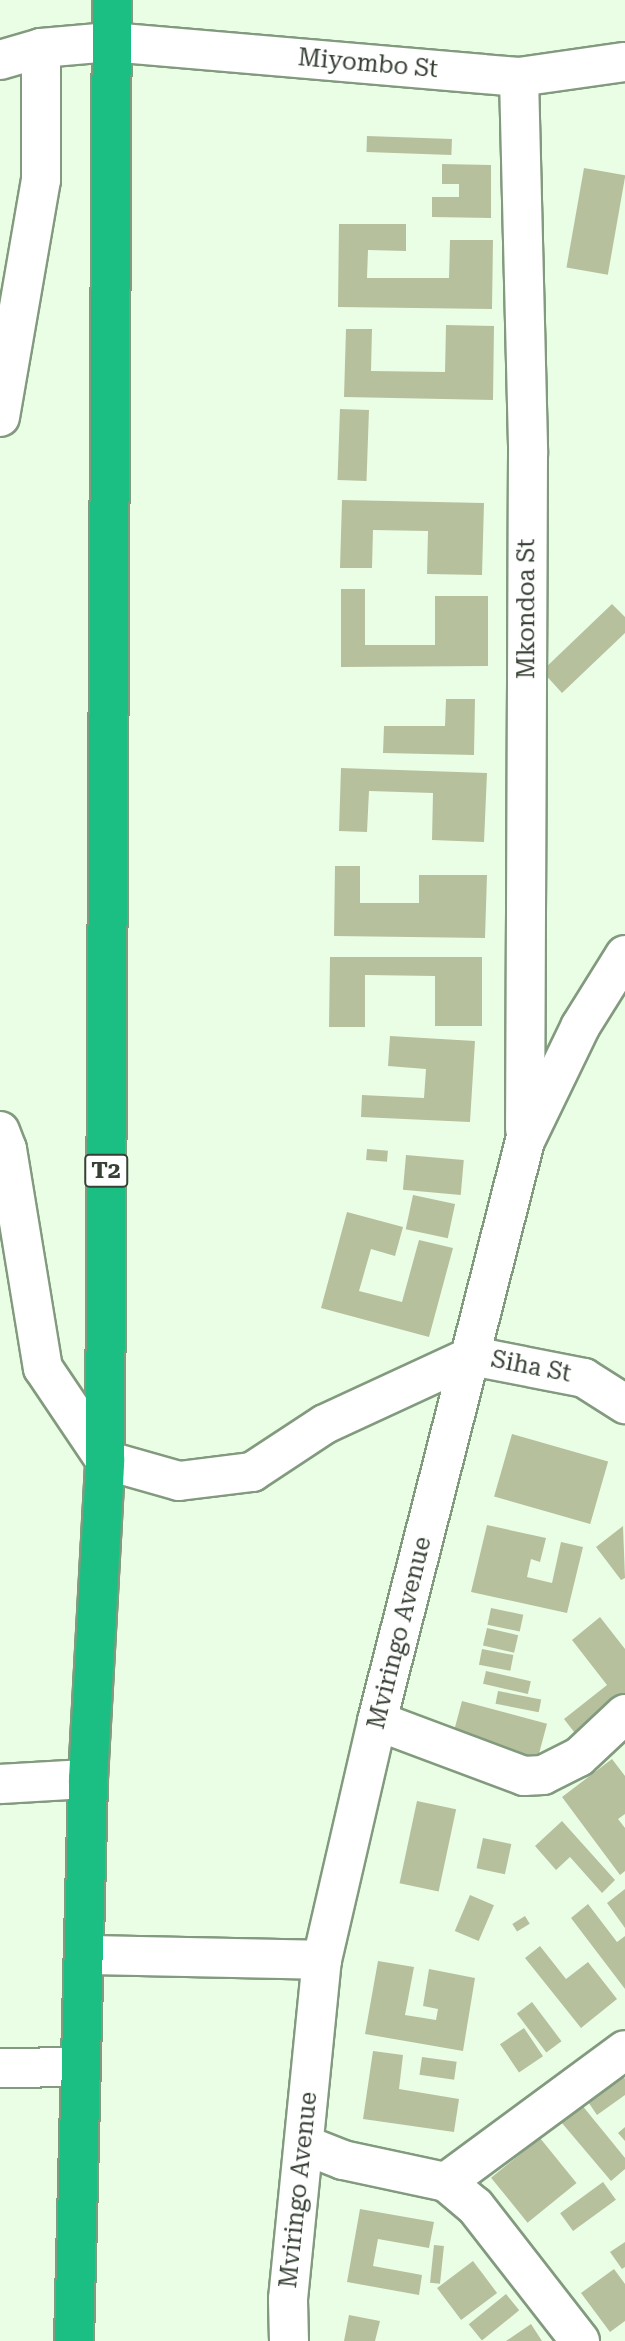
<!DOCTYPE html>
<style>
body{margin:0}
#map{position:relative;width:625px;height:2341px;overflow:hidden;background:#eafee6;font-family:"Roboto Serif",serif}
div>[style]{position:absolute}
.building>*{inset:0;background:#b7c09d;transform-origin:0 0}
.roads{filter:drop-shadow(2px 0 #829a7e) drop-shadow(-2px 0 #829a7e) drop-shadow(0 2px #829a7e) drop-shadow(0 -2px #829a7e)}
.street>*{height:38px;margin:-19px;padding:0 19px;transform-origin:19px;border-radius:19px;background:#fff}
.highway>*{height:38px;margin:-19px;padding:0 19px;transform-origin:19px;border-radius:19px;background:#1cbf83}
span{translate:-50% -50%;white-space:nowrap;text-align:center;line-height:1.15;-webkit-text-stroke:5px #fff;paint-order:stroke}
.shield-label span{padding:2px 5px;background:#fff;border:2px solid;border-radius:5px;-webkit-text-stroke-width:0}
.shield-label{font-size:23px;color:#364034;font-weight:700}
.street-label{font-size:24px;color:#364034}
</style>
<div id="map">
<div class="building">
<div style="left:367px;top:136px;width:85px;height:16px;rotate:2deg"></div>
<div style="clip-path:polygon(442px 164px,491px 165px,491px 218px,432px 217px,432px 197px,459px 197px,459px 184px,442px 184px)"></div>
<div style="left:584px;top:168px;width:42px;height:101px;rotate:10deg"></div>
<div style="clip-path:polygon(339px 224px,406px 224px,406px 251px,368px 250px,367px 278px,449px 278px,450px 240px,493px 240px,492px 309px,338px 307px)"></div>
<div style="clip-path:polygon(446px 325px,494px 326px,493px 400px,344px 397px,346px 329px,372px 329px,371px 371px,445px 372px)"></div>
<div style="left:340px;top:409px;width:29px;height:71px;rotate:2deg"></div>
<div style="clip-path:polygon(342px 500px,484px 503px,482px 575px,427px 574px,428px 531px,373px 530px,372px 568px,340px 568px)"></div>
<div style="clip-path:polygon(341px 589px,365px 589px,365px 645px,435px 645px,435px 596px,488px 596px,488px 666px,341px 667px)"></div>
<div style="clip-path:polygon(612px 604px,625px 617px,625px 633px,562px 693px,542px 671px)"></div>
<div style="clip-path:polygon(446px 699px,475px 699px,474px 755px,383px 753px,384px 726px,445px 726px)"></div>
<div style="clip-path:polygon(341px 768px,487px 773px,484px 842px,432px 840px,433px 793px,369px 791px,367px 832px,339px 831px)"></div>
<div style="clip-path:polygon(335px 866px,360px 866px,360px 903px,419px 903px,419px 875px,487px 875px,485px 938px,334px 936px)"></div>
<div style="clip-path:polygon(330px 957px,482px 957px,482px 1026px,435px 1026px,435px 976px,365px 975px,365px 1027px,329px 1027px)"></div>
<div style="clip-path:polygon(390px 1036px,475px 1041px,470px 1122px,361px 1117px,362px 1095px,424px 1098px,426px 1069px,388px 1066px)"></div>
<div style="left:367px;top:1149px;width:21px;height:11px;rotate:5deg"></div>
<div style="left:406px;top:1155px;width:58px;height:35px;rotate:5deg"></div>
<div style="left:413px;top:1195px;width:43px;height:35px;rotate:12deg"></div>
<div style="clip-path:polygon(347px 1212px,403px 1227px,395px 1256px,371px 1249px,359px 1291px,402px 1302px,419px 1240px,453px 1248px,429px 1337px,321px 1308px)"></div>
<div style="left:512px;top:1434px;width:100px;height:65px;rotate:16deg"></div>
<div style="clip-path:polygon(487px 1525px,546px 1538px,540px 1562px,531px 1559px,527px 1577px,552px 1583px,561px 1542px,583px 1547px,567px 1613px,471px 1592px)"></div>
<div style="clip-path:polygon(623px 1526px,625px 1578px,621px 1580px,596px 1547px)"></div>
<div style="left:491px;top:1608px;width:33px;height:17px;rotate:12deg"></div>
<div style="clip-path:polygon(600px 1617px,625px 1649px,625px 1700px,578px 1737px,564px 1719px,607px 1685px,572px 1640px)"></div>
<div style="left:487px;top:1628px;width:32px;height:18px;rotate:13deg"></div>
<div style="left:482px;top:1649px;width:32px;height:16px;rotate:11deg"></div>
<div style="left:486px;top:1671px;width:46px;height:13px;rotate:13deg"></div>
<div style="left:498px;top:1691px;width:44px;height:13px;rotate:11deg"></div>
<div style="left:462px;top:1701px;width:88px;height:47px;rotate:15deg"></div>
<div style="clip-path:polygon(612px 1759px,625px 1776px,625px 1814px,618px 1819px,625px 1828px,625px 1871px,620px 1875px,562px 1797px)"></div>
<div style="left:417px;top:1801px;width:40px;height:84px;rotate:12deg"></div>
<div style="clip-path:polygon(562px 1821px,615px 1880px,602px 1893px,570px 1857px,556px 1870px,535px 1846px)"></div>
<div style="left:483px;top:1838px;width:29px;height:31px;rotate:12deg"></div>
<div style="clip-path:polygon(625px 1889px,625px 1928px,607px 1903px)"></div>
<div style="left:470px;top:1895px;width:26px;height:39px;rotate:23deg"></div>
<div style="clip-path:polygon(588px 1904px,617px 1942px,625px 1936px,625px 1989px,571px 1918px)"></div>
<div style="left:525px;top:1916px;width:9px;height:15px;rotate:58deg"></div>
<div style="clip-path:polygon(540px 1946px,566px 1979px,588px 1962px,617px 1999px,581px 2028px,525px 1958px)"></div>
<div style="clip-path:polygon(378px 1961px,414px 1967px,405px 2015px,436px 2020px,438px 2009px,423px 2006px,429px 1969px,475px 1978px,463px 2051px,365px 2034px)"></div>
<div style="left:532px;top:2002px;width:49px;height:19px;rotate:53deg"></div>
<div style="left:524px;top:2028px;width:34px;height:29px;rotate:56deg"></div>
<div style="clip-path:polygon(373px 2051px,403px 2055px,399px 2089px,459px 2099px,454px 2132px,363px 2119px)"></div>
<div style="left:422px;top:2057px;width:35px;height:18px;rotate:8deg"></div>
<div style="clip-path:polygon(615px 2065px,625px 2079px,625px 2095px,597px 2115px,580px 2090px)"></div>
<div style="clip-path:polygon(577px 2099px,625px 2158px,625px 2169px,611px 2181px,556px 2116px)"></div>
<div style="clip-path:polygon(625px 2127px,625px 2141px,618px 2133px)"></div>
<div style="left:540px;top:2138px;width:58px;height:63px;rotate:51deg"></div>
<div style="left:603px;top:2182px;width:22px;height:53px;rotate:54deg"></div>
<div style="clip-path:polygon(360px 2209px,434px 2222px,429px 2248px,378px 2239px,373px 2266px,422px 2275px,419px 2295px,347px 2282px)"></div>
<div style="clip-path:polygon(625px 2242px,625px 2267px,622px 2269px,610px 2252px)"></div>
<div style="left:434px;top:2245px;width:10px;height:38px;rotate:6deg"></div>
<div style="left:473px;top:2261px;width:40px;height:45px;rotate:53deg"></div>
<div style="clip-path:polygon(614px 2269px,625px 2284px,625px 2321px,610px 2332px,581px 2293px)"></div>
<div style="left:506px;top:2294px;width:21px;height:48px;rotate:51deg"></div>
<div style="clip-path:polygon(349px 2315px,380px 2321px,375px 2341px,344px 2341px)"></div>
<div style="clip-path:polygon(531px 2324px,542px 2341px,506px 2341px)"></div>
</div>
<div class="roads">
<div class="street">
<div style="left:0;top:60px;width:43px;rotate:-16.3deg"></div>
<div style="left:41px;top:48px;width:69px;rotate:-5deg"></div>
<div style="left:110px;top:42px;width:410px;rotate:4.9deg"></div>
<div style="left:519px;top:77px;width:107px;rotate:-8.1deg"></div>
<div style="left:519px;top:77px;width:377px;rotate:88.6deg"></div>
<div style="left:528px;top:454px;width:675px;rotate:90.25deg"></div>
<div style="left:0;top:417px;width:241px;rotate:-80.2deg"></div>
<div style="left:41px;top:180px;width:132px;rotate:-90deg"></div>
<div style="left:0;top:1131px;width:19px;rotate:69deg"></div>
<div style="left:7px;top:1149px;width:222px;rotate:80.7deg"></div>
<div style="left:43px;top:1368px;width:111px;rotate:56deg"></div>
<div style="left:105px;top:1460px;width:77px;rotate:15.8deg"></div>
<div style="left:179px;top:1481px;width:74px;rotate:-7deg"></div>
<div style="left:252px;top:1472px;width:87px;rotate:-33.3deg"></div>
<div style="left:325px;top:1424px;width:162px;rotate:-24.8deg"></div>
<div style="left:472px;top:1356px;width:114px;rotate:11.1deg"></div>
<div style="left:584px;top:1378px;width:49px;rotate:32.4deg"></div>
<div style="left:377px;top:1721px;width:157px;rotate:20.5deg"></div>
<div style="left:524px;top:1776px;width:19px;rotate:-3deg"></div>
<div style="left:543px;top:1775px;width:40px;rotate:-26.6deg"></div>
<div style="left:579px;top:1757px;width:63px;rotate:-43.1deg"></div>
<div style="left:0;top:1784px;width:88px;rotate:-3.3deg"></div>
<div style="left:86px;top:1955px;width:236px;rotate:1.2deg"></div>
<div style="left:0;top:2068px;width:81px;rotate:-0.7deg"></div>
<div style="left:305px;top:2145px;width:41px;rotate:21.5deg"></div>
<div style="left:343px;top:2160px;width:105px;rotate:12.1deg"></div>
<div style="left:446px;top:2182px;width:38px;rotate:40deg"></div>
<div style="left:475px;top:2206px;width:171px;rotate:52.1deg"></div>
<div style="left:446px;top:2182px;width:222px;rotate:-36.4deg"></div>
<div style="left:289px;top:2341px;width:42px;rotate:-91.4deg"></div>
<div style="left:288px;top:2299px;width:341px;rotate:-84.3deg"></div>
<div style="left:322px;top:1960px;width:245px;rotate:-77deg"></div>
<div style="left:377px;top:1721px;width:599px;rotate:-75.69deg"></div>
<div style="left:525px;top:1141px;width:127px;rotate:-64.2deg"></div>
<div style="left:580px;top:1027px;width:85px;rotate:-58deg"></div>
</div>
<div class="highway">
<div style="left:74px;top:2341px;width:562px;rotate:-88.57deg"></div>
<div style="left:88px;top:1779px;width:319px;rotate:-86.9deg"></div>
<div style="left:105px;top:1460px;width:1460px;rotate:-89.73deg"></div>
</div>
</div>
<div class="shield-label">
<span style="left:106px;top:1171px">T2</span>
</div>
<div class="street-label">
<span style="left:368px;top:64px;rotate:5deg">Miyombo St</span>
<span style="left:527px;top:609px;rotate:-90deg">Mkondoa St</span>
<span style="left:531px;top:1367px;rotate:11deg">Siha St</span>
<span style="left:400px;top:1633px;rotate:-76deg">Mviringo Avenue</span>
<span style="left:299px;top:2190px;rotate:-84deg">Mviringo Avenue</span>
</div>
</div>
